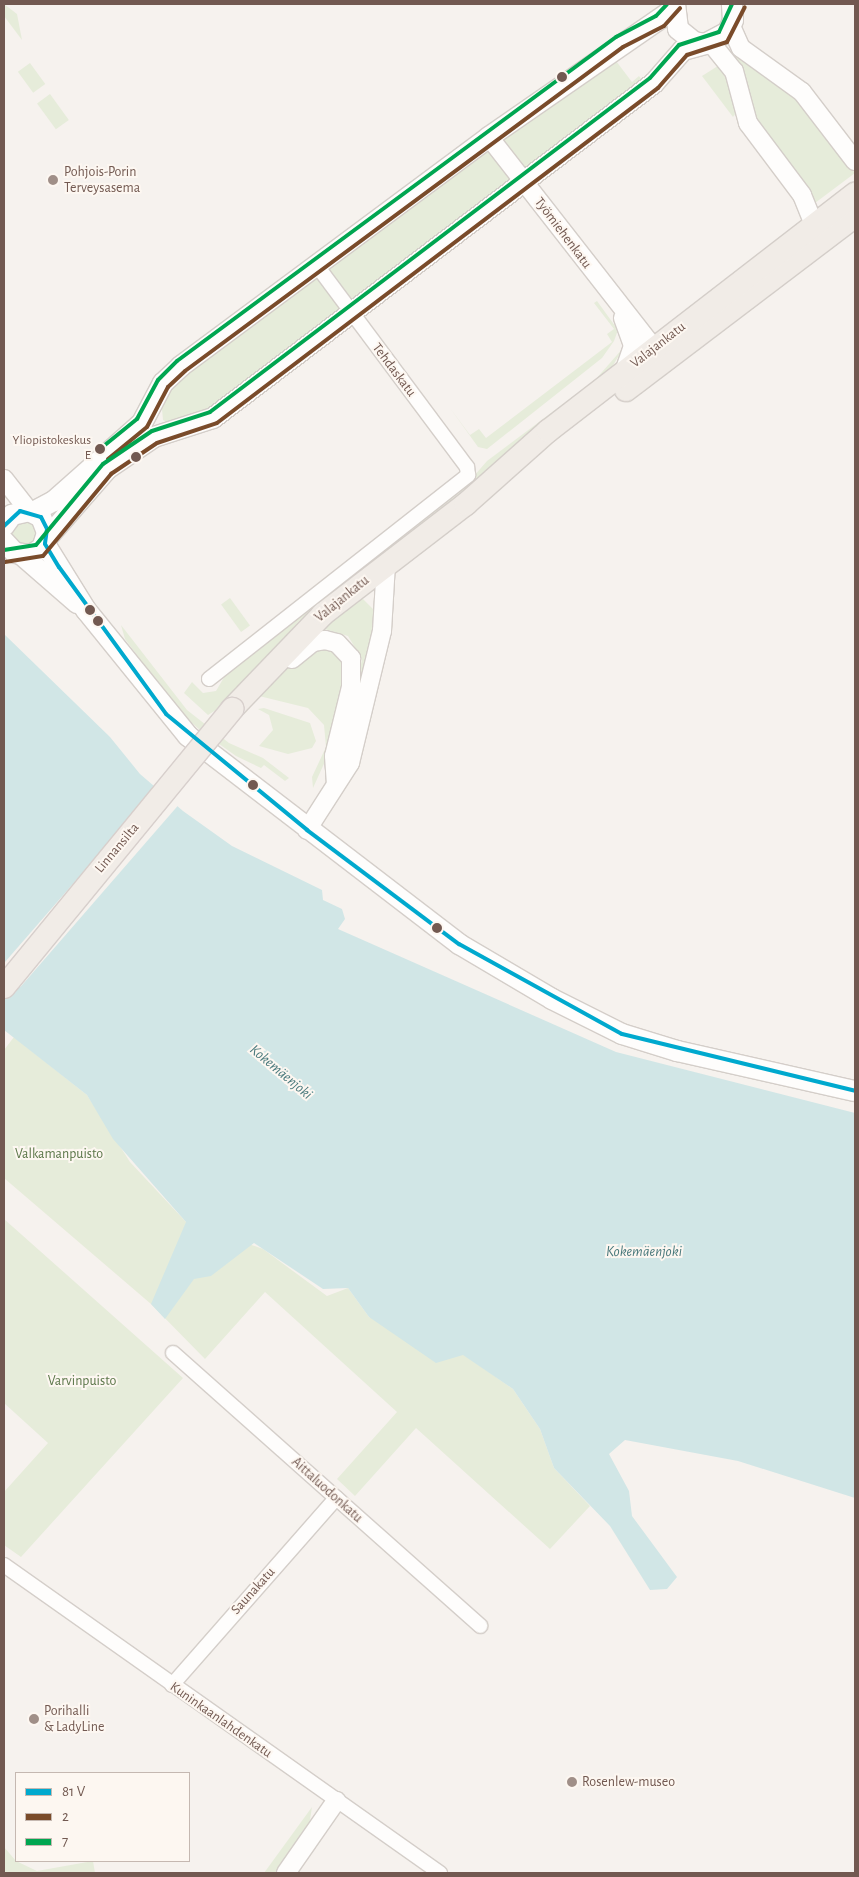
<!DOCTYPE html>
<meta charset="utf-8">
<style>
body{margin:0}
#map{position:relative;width:859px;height:1877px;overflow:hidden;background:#f6f2ee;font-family:"Alegreya Sans",sans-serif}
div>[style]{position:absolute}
.green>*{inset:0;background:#e6ecda;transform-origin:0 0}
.water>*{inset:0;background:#d1e6e6}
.pier>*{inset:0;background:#f6f2ee;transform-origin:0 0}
.roads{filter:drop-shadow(1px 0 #d4cec9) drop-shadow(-1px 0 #d4cec9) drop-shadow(0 1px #d4cec9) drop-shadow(0 -1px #d4cec9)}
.minor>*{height:14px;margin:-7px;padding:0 7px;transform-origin:7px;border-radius:7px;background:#fefdfc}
.tertiary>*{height:18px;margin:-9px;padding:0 9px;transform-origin:9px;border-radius:9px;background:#fefdfc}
.secondary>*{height:20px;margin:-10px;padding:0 10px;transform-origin:10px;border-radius:10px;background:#fefdfc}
.primary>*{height:22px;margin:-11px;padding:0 11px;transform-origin:11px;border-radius:11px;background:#f1ece7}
.bridges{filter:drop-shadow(1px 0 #d7cfcc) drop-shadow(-1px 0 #d7cfcc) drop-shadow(0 1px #d7cfcc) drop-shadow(0 -1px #d7cfcc)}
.primary-bridge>*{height:22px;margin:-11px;padding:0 11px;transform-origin:11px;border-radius:11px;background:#f1ece7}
.bus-1>*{height:4px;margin:-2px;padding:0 2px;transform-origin:2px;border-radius:2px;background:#00a9ce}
.bus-2>*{height:4px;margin:-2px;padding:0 2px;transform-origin:2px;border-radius:2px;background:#7a4b2a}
.bus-3>*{height:4px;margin:-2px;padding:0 2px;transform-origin:2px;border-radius:2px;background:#00a651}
.dots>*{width:14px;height:14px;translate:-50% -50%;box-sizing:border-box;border:2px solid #fdf7f1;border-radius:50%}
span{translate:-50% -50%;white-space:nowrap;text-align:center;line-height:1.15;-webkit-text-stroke:4px #fdf7f1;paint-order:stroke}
.bus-label{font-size:13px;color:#725951}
.right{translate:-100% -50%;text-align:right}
.poi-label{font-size:14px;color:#725951}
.left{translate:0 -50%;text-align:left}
.street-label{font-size:14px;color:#725951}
.park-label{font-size:14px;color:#5c774a}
.water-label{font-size:15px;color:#49797c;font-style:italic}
.frame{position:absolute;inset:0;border:5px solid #725951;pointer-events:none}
.legend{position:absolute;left:15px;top:1772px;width:175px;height:90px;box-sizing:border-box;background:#fdf7f1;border:1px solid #c5b8b1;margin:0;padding:6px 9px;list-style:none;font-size:15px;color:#725951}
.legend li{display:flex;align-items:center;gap:10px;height:25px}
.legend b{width:25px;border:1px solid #c5b8b1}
</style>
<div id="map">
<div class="green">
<div style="clip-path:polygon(4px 4px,17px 14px,22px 40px,4px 16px)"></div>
<div style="clip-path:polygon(623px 47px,616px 61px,632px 82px,639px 76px,643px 82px,207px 410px,168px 423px,163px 420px,161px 398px,180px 380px)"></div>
<div style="clip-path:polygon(739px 55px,800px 99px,855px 173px,815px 203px,758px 126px,734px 59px)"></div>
<div style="left:30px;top:63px;width:26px;height:15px;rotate:54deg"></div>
<div style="clip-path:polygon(721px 64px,738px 110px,733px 117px,702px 76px)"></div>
<div style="left:50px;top:94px;width:32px;height:16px;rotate:54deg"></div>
<div style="clip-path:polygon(597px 301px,618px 330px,614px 341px,602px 358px,487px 449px,478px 447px,450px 408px,470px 435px,479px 429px,486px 438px,612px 342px,607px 334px,614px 329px,594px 303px)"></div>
<div style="clip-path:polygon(624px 347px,612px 367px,460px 497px,299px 621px,224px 705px,208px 715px,184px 693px,192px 682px,203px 693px,216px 691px,233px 662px,460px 492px,487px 461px,595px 380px)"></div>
<div style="clip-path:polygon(19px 520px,34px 522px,39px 539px,25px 549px,11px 537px)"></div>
<div style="left:230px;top:598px;width:34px;height:11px;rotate:54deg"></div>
<div style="clip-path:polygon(363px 599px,375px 611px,376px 621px,349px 725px,362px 659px,348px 636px,321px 628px,357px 600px)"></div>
<div style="clip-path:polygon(121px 625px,187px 710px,229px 743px,263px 758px,289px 778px,285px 781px,264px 765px,261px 768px,236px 756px,201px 731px,177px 709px,125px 639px)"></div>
<div style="clip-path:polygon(314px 647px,339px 651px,348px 670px,332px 746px,313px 788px,312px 777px,326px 747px,324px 725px,308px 708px,259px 696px,299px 654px)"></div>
<div style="clip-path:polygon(264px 708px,310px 723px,316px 741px,312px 748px,288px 754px,259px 746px,273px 730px,269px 715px,258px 709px)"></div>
<div style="clip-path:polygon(14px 1037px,87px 1095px,130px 1162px,186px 1222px,263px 1249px,327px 1296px,348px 1288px,369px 1317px,463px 1354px,513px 1389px,540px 1429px,554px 1468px,590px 1506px,550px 1549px,416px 1428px,355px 1496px,337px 1479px,397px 1412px,265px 1292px,205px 1359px,151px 1304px,4px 1178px,4px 1050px)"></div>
<div style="clip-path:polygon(4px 1219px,183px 1378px,21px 1557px,4px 1545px,4px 1492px,48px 1443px,4px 1403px)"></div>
<div style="clip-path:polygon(312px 1807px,309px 1826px,277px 1873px,264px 1873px)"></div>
<div style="clip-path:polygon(4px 1847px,16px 1861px,37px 1871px,93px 1861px,95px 1873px,4px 1873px)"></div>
</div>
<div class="water">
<div style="clip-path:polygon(4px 634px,110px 737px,140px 774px,183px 811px,232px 846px,322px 890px,323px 900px,342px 909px,345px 919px,338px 929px,616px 1052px,855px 1113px,855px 1498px,738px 1461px,625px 1440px,609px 1454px,629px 1491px,632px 1516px,677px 1577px,667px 1589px,650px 1590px,610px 1526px,554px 1468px,540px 1429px,513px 1389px,463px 1355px,436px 1363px,369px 1317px,348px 1288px,323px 1289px,254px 1243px,211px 1276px,194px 1279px,165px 1319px,151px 1304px,186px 1222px,113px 1139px,87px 1095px,4px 1030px)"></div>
</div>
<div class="pier">
<div style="left:158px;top:786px;width:28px;height:242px;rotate:41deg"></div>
</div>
<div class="roads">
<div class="minor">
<div style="left:209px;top:679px;width:330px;rotate:-38.2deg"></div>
<div style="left:468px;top:475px;width:8px;rotate:-97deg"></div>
<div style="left:467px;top:467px;width:251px;rotate:-126.7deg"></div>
<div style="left:173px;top:1353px;width:411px;rotate:41.6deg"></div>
<div style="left:4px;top:1565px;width:534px;rotate:35.24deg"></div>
<div style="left:172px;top:1685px;width:249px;rotate:-48.7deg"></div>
</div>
<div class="tertiary">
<div style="left:731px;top:26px;width:24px;rotate:66deg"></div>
<div style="left:741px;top:48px;width:75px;rotate:35.8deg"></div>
<div style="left:802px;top:92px;width:87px;rotate:52.5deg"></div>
<div style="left:711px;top:43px;width:36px;rotate:51deg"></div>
<div style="left:734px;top:71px;width:54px;rotate:74.9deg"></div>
<div style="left:748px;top:123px;width:90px;rotate:53.1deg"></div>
<div style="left:802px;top:195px;width:32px;rotate:68deg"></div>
<div style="left:489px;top:137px;width:268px;rotate:52deg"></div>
<div style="left:654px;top:348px;width:14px;rotate:94deg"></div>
<div style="left:623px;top:318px;width:30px;rotate:70deg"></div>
<div style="left:633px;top:346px;width:28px;rotate:109deg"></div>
<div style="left:4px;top:479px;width:41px;rotate:52deg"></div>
<div style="left:292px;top:659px;width:27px;rotate:-39deg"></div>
<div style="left:313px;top:642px;width:12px;rotate:-9deg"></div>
<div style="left:325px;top:640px;width:12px;rotate:14deg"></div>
<div style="left:337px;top:643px;width:21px;rotate:47deg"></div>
<div style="left:351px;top:658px;width:29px;rotate:90deg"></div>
<div style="left:351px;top:687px;width:71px;rotate:103.8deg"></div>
<div style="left:334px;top:756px;width:27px;rotate:86deg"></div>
<div style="left:307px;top:830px;width:80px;rotate:-57.3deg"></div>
<div style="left:350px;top:763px;width:136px;rotate:-76.4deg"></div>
<div style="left:382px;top:631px;width:67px;rotate:-86.6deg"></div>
<div style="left:286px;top:1873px;width:88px;rotate:-55.2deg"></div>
</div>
<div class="secondary">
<div style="left:675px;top:4px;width:25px;rotate:83deg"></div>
<div style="left:678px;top:29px;width:21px;rotate:39deg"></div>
<div style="left:694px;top:42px;width:11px;rotate:10deg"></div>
<div style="left:705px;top:44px;width:26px;rotate:-28deg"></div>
<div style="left:728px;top:32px;width:13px;rotate:-67deg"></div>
<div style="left:733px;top:20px;width:16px;rotate:-94deg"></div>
<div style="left:33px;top:512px;width:24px;rotate:-28deg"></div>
<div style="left:54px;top:501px;width:118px;rotate:-41.6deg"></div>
<div style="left:142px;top:423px;width:45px;rotate:-62.3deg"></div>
<div style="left:163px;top:383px;width:25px;rotate:-43deg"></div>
<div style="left:181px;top:366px;width:384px;rotate:-36.6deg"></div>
<div style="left:489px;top:137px;width:225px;rotate:-34.7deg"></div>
<div style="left:4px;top:526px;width:14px;rotate:-54deg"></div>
<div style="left:12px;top:515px;width:17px;rotate:-13deg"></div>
<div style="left:29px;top:511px;width:13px;rotate:27deg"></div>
<div style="left:41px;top:517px;width:17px;rotate:69deg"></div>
<div style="left:47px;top:533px;width:16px;rotate:108deg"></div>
<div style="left:42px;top:548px;width:13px;rotate:148deg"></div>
<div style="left:31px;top:555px;width:16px;rotate:-173deg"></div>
<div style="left:15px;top:553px;width:16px;rotate:-133deg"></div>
<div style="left:47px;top:538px;width:91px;rotate:-49deg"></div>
<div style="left:107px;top:469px;width:57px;rotate:-34.2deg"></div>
<div style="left:154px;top:437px;width:62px;rotate:-17.9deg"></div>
<div style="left:213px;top:418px;width:554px;rotate:-37.22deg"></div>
<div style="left:654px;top:83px;width:44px;rotate:-48.7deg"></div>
<div style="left:683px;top:50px;width:23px;rotate:-15deg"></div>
<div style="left:45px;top:544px;width:78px;rotate:58.2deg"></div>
<div style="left:86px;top:610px;width:162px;rotate:51deg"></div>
<div style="left:188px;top:736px;width:342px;rotate:37.5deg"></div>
<div style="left:459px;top:944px;width:108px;rotate:30.6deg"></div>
<div style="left:552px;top:999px;width:78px;rotate:26.6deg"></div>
<div style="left:622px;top:1034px;width:58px;rotate:17.2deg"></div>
<div style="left:677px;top:1051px;width:182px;rotate:12.7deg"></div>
<div style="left:23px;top:556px;width:72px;rotate:41deg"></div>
</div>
<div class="primary">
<div style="left:626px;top:390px;width:288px;rotate:-37.2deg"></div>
<div style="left:232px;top:709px;width:132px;rotate:-46.2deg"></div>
<div style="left:323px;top:614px;width:180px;rotate:-37.6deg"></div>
<div style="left:466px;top:504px;width:110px;rotate:-41.7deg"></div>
<div style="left:548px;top:431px;width:388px;rotate:-37.7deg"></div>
</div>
</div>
<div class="bridges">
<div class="primary-bridge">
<div style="left:4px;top:987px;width:360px;rotate:-50.6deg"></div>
</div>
</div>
<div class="bus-1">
<div style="left:4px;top:526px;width:22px;rotate:-43deg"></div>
<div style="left:20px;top:511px;width:22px;rotate:16deg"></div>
<div style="left:41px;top:517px;width:13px;rotate:63deg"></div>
<div style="left:47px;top:529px;width:15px;rotate:98deg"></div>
<div style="left:45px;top:544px;width:27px;rotate:59deg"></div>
<div style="left:59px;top:567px;width:182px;rotate:53.9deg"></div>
<div style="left:166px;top:714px;width:183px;rotate:39.4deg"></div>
<div style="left:307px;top:830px;width:190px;rotate:36.9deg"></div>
<div style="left:459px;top:944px;width:186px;rotate:28.9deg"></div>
<div style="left:622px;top:1034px;width:240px;rotate:13.7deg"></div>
</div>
<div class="bus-2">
<div style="left:108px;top:459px;width:50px;rotate:-39.4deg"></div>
<div style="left:147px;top:427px;width:45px;rotate:-62.3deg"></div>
<div style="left:168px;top:387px;width:23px;rotate:-43deg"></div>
<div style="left:185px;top:371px;width:545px;rotate:-36.49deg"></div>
<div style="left:623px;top:47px;width:46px;rotate:-27.1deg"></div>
<div style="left:664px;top:26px;width:24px;rotate:-48deg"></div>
<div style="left:5px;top:562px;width:38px;rotate:-9deg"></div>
<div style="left:43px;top:556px;width:107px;rotate:-50.3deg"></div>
<div style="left:111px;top:474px;width:55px;rotate:-34deg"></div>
<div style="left:157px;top:443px;width:63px;rotate:-18.4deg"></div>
<div style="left:217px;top:423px;width:554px;rotate:-37.22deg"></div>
<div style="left:658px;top:88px;width:44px;rotate:-48.7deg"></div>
<div style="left:687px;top:55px;width:42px;rotate:-18deg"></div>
<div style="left:727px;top:42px;width:39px;rotate:-63deg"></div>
</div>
<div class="bus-3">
<div style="left:100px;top:449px;width:48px;rotate:-39deg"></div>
<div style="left:137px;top:419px;width:44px;rotate:-61.7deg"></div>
<div style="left:158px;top:380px;width:27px;rotate:-45deg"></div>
<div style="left:177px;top:361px;width:546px;rotate:-36.43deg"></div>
<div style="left:616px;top:37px;width:45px;rotate:-27.7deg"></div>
<div style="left:656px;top:16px;width:16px;rotate:-47deg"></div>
<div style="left:4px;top:550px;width:32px;rotate:-9deg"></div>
<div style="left:36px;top:545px;width:105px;rotate:-50.4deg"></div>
<div style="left:103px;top:464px;width:59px;rotate:-34deg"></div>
<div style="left:152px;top:431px;width:61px;rotate:-18.1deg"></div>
<div style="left:210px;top:412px;width:552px;rotate:-37.2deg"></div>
<div style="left:650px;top:78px;width:44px;rotate:-48.7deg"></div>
<div style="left:679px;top:45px;width:42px;rotate:-18deg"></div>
<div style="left:719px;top:32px;width:31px;rotate:-65deg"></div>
</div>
<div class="dots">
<div style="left:562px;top:77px;background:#725951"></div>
<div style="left:53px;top:180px;background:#a08f88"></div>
<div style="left:100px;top:449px;background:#725951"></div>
<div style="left:136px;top:457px;background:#725951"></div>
<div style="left:90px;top:610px;background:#725951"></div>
<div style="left:98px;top:621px;background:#725951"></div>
<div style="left:253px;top:785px;background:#725951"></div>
<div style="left:437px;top:928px;background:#725951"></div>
<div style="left:34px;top:1719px;background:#a08f88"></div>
<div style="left:572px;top:1782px;background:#a08f88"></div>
</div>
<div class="bus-label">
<span class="right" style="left:91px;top:449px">Yliopistokeskus<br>E</span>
</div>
<div class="poi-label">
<span class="left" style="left:64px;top:180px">Pohjois-Porin<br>Terveysasema</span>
<span class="left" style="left:44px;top:1719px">Porihalli<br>&amp; LadyLine</span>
<span class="left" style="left:582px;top:1782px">Rosenlew-museo</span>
</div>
<div class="street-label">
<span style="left:563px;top:233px;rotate:53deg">Työmiehenkatu</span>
<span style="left:658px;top:345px;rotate:-38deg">Valajankatu</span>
<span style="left:394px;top:370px;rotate:53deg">Tehdaskatu</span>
<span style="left:342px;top:599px;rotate:-39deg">Valajankatu</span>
<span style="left:117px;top:848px;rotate:-50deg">Linnansilta</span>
<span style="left:327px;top:1490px;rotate:42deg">Aittaluodonkatu</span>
<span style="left:253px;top:1591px;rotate:-48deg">Saunakatu</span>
<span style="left:221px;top:1720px;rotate:35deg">Kuninkaanlahdenkatu</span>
</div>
<div class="park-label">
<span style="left:59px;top:1154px">Valkamanpuisto</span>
<span style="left:82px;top:1381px">Varvinpuisto</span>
</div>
<div class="water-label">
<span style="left:281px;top:1072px;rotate:40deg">Kokemäenjoki</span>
<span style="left:644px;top:1252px">Kokemäenjoki</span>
</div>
<div class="frame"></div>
<ul class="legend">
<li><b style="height:6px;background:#00a9ce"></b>81 V</li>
<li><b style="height:6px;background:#7a4b2a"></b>2</li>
<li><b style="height:6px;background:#00a651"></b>7</li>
</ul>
</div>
